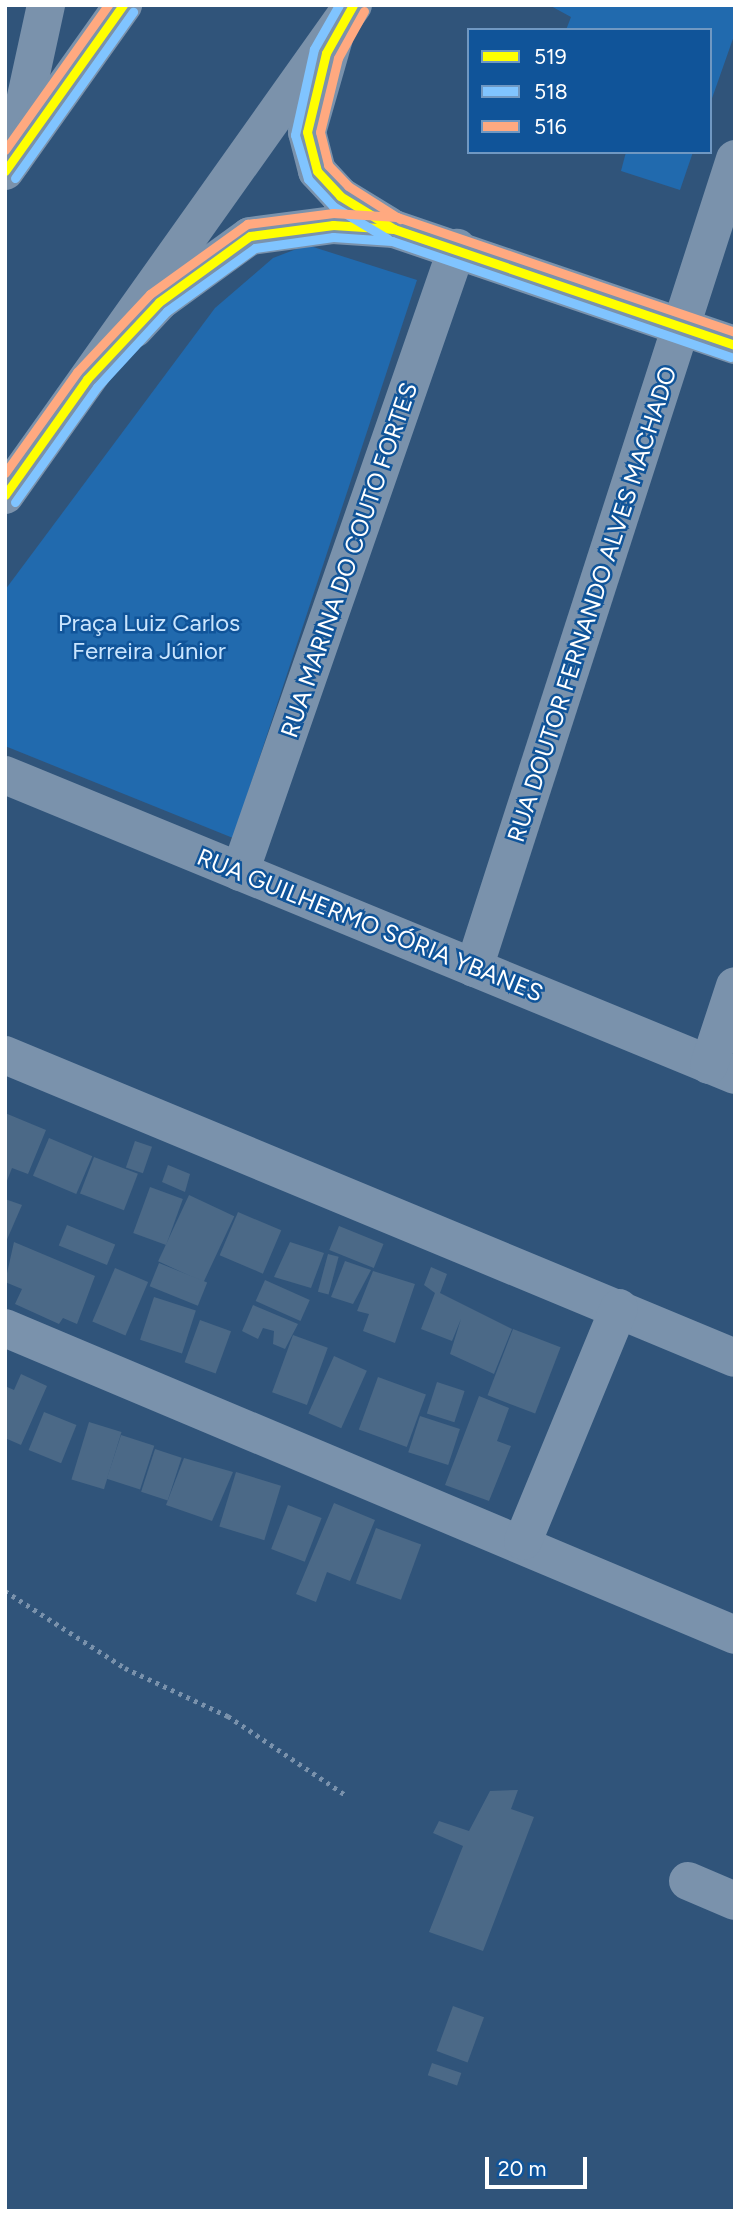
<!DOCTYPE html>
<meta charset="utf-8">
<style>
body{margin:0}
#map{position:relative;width:740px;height:2216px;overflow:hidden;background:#30547a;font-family:Figtree,sans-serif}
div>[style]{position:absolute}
.green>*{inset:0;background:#216aae}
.building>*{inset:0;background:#4b6987;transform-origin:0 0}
.path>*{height:4.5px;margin-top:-2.25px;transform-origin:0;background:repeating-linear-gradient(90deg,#7a92ac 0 3.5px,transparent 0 8.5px)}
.minor>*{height:38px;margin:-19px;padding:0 19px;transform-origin:19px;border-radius:19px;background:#7a92ac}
.highway>*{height:38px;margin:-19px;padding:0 19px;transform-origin:19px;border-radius:19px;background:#7b92ab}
.bus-1>*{height:9px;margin:-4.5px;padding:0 4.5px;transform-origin:4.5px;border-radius:4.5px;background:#ff0}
.bus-2>*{height:9px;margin:-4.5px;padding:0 4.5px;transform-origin:4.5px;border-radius:4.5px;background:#80c4ff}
.bus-3>*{height:9px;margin:-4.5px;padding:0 4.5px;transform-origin:4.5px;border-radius:4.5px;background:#ffa980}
span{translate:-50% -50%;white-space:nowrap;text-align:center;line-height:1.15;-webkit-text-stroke:5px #105499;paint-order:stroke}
.street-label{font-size:24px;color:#fff}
.park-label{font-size:24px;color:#cae5fe}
.frame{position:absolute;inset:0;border:7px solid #fff;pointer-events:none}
.legend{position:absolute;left:467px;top:28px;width:245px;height:126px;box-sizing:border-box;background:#105499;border:2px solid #7098c2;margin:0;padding:9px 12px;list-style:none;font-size:21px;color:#fff}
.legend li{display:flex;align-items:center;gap:14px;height:35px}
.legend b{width:35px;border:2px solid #7098c2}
.scale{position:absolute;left:485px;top:2157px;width:102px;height:32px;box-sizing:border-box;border:4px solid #fff;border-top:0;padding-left:9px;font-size:21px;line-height:24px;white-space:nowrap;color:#fff;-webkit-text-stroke:5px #105499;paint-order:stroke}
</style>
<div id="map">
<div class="green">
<div style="clip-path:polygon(549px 5px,735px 5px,735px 33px,710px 104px,710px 30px,566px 30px,571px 17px)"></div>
<div style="clip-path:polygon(626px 152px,693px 152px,680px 190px,621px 171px)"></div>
<div style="clip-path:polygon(307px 245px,417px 280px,233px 838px,5px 746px,5px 590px,215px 308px,273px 258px)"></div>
</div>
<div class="building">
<div style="clip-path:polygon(5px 1113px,46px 1130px,28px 1174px,12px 1168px,5px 1186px)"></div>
<div style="left:49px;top:1138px;width:47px;height:41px;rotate:23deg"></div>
<div style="left:135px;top:1141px;width:18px;height:28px;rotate:19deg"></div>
<div style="left:94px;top:1157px;width:47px;height:39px;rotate:21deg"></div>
<div style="clip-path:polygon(168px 1165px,190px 1174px,185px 1192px,162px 1182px)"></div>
<div style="left:150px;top:1187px;width:35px;height:49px;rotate:20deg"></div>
<div style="left:189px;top:1195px;width:50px;height:73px;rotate:25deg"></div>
<div style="clip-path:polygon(5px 1199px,22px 1205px,5px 1244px)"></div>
<div style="left:238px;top:1212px;width:47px;height:47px;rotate:23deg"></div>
<div style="left:67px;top:1225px;width:52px;height:22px;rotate:22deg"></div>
<div style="left:339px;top:1226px;width:48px;height:26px;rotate:22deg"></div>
<div style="clip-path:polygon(14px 1242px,95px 1276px,77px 1324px,63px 1318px,59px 1324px,15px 1304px,22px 1289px,5px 1282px)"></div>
<div style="clip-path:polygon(290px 1242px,324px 1253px,311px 1288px,274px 1277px)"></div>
<div style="left:328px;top:1254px;width:11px;height:39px;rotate:15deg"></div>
<div style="clip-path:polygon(345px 1261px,371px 1270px,353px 1304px,331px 1297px)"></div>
<div style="left:159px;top:1263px;width:52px;height:25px;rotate:22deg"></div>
<div style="clip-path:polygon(431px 1267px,447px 1274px,440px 1293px,512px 1329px,494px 1374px,450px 1354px,461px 1319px,452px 1341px,421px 1329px,435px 1293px,424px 1285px)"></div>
<div style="left:115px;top:1268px;width:36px;height:58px;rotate:23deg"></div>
<div style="clip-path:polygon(373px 1271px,415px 1284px,395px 1343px,363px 1331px,369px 1314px,357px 1311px)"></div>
<div style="left:265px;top:1280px;width:49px;height:23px;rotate:24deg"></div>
<div style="left:154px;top:1297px;width:44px;height:45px;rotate:18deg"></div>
<div style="clip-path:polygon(253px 1305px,298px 1324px,285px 1349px,273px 1344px,274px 1331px,263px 1328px,258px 1339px,242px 1331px)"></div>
<div style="left:200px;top:1320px;width:33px;height:45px;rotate:20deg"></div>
<div style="left:513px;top:1329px;width:51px;height:71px;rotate:21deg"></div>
<div style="left:293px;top:1335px;width:37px;height:61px;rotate:20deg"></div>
<div style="left:334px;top:1356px;width:36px;height:63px;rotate:24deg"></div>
<div style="clip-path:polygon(21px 1374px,47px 1386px,21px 1445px,5px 1438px,5px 1386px,14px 1390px)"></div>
<div style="left:378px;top:1377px;width:51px;height:56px;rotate:20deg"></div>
<div style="left:437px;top:1382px;width:29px;height:33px;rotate:18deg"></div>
<div style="clip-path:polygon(479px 1396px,509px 1408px,497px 1441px,511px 1446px,489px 1501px,445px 1485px)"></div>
<div style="left:44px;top:1412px;width:35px;height:41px;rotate:22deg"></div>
<div style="left:420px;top:1416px;width:42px;height:38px;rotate:18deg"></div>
<div style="left:89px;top:1422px;width:34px;height:60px;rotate:17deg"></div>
<div style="left:121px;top:1435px;width:35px;height:46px;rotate:18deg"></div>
<div style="left:155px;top:1449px;width:28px;height:45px;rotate:18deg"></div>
<div style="clip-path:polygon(184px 1458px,233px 1472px,212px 1521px,166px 1505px)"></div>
<div style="left:236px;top:1472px;width:47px;height:57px;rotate:17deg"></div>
<div style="clip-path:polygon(334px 1503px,375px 1520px,350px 1581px,327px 1572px,316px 1602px,296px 1594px)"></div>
<div style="left:288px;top:1505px;width:36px;height:47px;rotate:21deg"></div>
<div style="left:376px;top:1528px;width:48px;height:59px;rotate:20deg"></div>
<div style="clip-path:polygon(518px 1790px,511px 1809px,534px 1817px,483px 1951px,429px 1932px,463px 1846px,433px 1833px,439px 1821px,469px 1831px,490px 1791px)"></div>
<div style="left:453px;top:2006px;width:33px;height:48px;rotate:20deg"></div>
<div style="left:432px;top:2063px;width:31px;height:13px;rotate:19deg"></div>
</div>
<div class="path">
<div style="left:5px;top:1591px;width:143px;rotate:32.7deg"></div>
<div style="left:125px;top:1668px;width:114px;rotate:25deg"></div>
<div style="left:228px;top:1716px;width:140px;rotate:33.9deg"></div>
</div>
<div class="minor">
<div style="left:334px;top:38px;width:98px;rotate:106deg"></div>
<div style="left:307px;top:132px;width:40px;rotate:75.6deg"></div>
<div style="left:317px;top:171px;width:34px;rotate:47deg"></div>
<div style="left:340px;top:196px;width:57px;rotate:31.5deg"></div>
<div style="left:12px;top:161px;width:160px;rotate:-77.7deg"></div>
<div style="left:134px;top:329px;width:37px;rotate:-47deg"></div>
<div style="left:159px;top:302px;width:112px;rotate:-36deg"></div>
<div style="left:250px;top:236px;width:84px;rotate:-7.5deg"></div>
<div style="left:333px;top:225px;width:61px;rotate:3.8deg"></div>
<div style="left:394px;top:229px;width:360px;rotate:18.8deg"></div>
<div style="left:5px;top:775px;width:789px;rotate:22.34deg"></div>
<div style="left:240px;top:872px;width:661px;rotate:-70.82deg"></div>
<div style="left:474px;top:968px;width:850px;rotate:-72.12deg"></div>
<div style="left:5px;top:1055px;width:790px;rotate:22.54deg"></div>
<div style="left:709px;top:1065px;width:83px;rotate:-71.8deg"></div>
<div style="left:5px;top:1328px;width:792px;rotate:22.81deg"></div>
<div style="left:523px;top:1541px;width:252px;rotate:-67.6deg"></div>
<div style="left:688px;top:1881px;width:51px;rotate:23.1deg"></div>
</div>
<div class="highway">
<div style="left:5px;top:171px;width:204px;rotate:-54.6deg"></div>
<div style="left:5px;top:495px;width:601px;rotate:-54.62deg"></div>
</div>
<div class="bus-1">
<div style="left:353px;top:5px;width:55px;rotate:119.4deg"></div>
<div style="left:326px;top:53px;width:81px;rotate:103.5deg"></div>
<div style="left:307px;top:132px;width:40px;rotate:75.6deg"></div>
<div style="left:317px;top:171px;width:34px;rotate:47deg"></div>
<div style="left:340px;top:196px;width:63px;rotate:31.4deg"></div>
<div style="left:5px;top:171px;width:204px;rotate:-54.6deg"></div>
<div style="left:5px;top:495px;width:142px;rotate:-54.7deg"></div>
<div style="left:87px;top:379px;width:105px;rotate:-46.9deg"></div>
<div style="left:159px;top:302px;width:112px;rotate:-36deg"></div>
<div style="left:250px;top:236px;width:84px;rotate:-7.5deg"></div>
<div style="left:333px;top:225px;width:61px;rotate:3.8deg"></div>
<div style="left:394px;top:229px;width:360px;rotate:18.8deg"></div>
</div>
<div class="bus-2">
<div style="left:339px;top:5px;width:51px;rotate:119.6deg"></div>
<div style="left:314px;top:49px;width:88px;rotate:102.5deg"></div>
<div style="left:295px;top:135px;width:46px;rotate:73.5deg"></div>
<div style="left:308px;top:179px;width:37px;rotate:47deg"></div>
<div style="left:333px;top:206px;width:64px;rotate:31deg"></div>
<div style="left:15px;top:178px;width:204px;rotate:-54.6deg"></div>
<div style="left:15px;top:502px;width:141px;rotate:-54.5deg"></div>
<div style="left:97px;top:387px;width:103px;rotate:-47.4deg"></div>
<div style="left:167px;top:311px;width:108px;rotate:-35.6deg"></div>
<div style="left:255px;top:248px;width:79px;rotate:-8deg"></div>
<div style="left:333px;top:237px;width:59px;rotate:3.9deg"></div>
<div style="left:392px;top:241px;width:358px;rotate:18.9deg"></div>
</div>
<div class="bus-3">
<div style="left:364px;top:11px;width:54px;rotate:119deg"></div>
<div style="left:338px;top:58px;width:76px;rotate:103.7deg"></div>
<div style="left:320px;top:132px;width:34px;rotate:76deg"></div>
<div style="left:328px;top:165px;width:29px;rotate:46deg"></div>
<div style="left:348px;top:186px;width:62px;rotate:32.4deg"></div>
<div style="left:5px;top:150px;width:178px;rotate:-54.6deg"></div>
<div style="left:5px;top:473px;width:124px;rotate:-54.5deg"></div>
<div style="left:77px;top:372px;width:107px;rotate:-46.9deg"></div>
<div style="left:150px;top:294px;width:120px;rotate:-35.8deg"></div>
<div style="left:247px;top:224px;width:87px;rotate:-7.3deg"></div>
<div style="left:333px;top:213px;width:64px;rotate:3.6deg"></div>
<div style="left:397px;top:217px;width:357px;rotate:18.8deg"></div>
</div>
<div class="street-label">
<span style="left:349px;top:560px;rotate:-71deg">RUA MARINA DO COUTO FORTES</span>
<span style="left:592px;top:604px;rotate:-72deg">RUA DOUTOR FERNANDO ALVES MACHADO</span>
<span style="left:370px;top:925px;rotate:22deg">RUA GUILHERMO SÓRIA YBANES</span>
</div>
<div class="park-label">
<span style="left:149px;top:637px">Praça Luiz Carlos<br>Ferreira Júnior</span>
</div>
<div class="frame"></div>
<ul class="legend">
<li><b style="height:9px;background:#ff0"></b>519</li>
<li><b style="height:9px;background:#80c4ff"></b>518</li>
<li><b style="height:9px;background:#ffa980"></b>516</li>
</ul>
<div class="scale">20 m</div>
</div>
